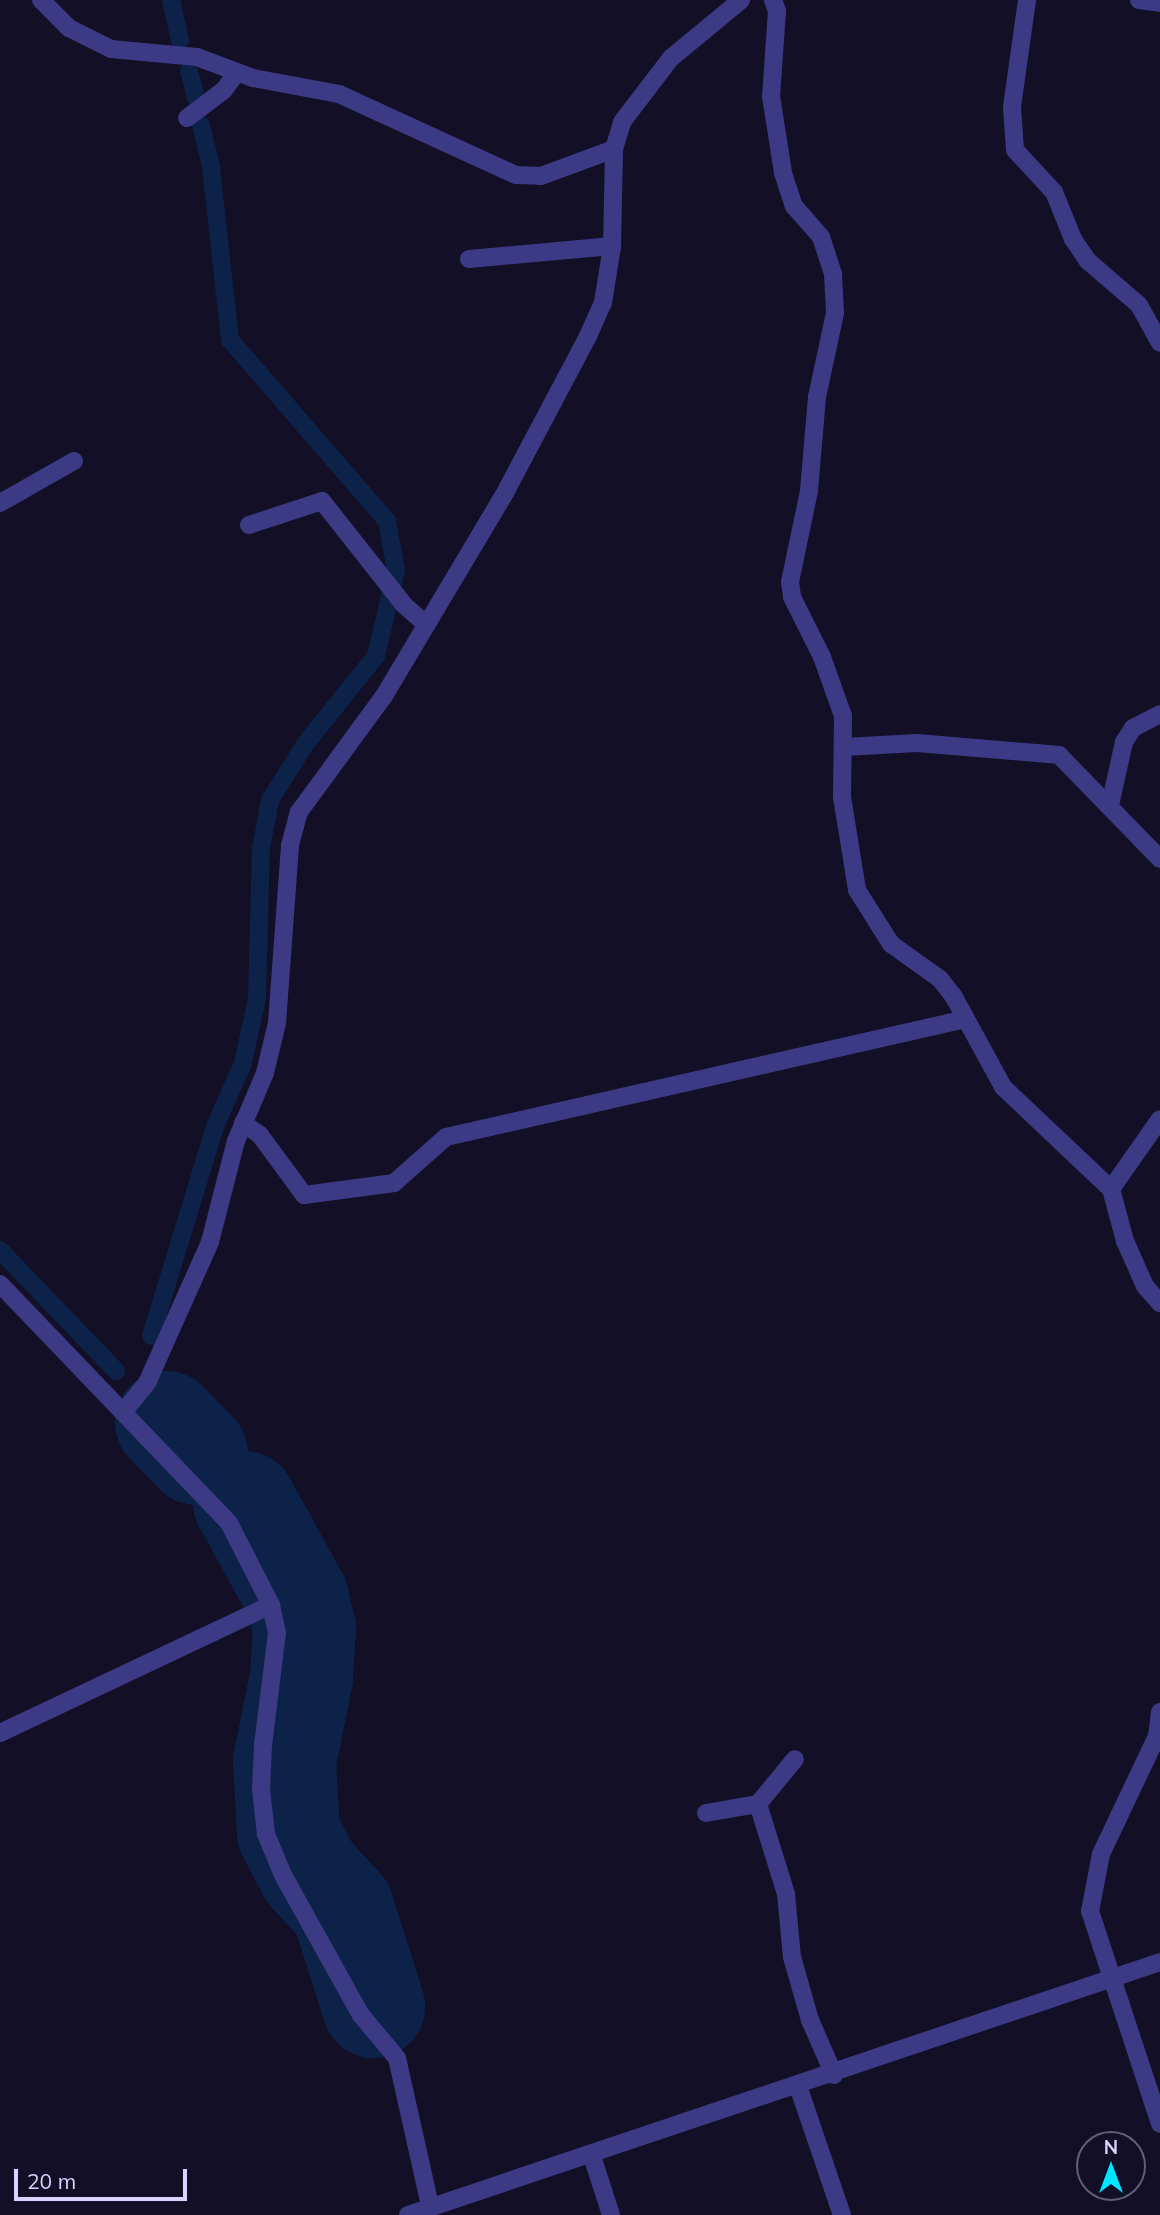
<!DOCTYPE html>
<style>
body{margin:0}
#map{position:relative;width:1160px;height:2215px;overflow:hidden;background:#130f26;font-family:Mulish,sans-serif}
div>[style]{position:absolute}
.stream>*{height:18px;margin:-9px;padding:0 9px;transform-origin:9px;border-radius:9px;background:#0c2248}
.river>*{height:103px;margin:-51.5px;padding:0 51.5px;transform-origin:51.5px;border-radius:51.5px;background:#0c2248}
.minor>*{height:18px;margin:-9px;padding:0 9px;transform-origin:9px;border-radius:9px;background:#3d3a85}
span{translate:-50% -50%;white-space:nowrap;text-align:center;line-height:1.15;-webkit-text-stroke:5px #130f26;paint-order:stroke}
.north{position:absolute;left:1076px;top:2131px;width:70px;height:70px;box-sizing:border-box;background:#130f26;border:2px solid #625e7d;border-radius:50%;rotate:0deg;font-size:19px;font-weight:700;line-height:28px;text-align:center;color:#d9d4ff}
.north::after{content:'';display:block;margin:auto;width:24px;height:32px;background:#00e5ff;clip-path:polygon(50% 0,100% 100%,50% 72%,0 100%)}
.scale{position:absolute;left:14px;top:2169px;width:173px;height:32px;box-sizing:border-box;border:4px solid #d9d4ff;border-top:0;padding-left:9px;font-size:21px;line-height:24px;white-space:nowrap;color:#d9d4ff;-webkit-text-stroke:5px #130f26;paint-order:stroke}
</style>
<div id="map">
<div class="stream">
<div style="left:171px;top:0;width:41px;rotate:77.3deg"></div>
<div style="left:189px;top:71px;width:28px;rotate:75deg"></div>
<div style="left:0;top:1250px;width:168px;rotate:46.2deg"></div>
<div style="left:151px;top:1336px;width:222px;rotate:-73deg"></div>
<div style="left:216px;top:1124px;width:67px;rotate:-66.1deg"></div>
<div style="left:243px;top:1063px;width:66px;rotate:-77.8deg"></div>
<div style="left:257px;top:998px;width:149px;rotate:-88.5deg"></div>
<div style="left:261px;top:849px;width:50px;rotate:-79.6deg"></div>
<div style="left:270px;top:800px;width:67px;rotate:-57.7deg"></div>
<div style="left:306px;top:743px;width:112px;rotate:-51.2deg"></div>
<div style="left:376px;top:656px;width:88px;rotate:-76.9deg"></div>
<div style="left:396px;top:570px;width:50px;rotate:-100.4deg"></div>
<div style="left:387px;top:521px;width:240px;rotate:-130.9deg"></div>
<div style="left:230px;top:340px;width:174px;rotate:-96.3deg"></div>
<div style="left:211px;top:167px;width:43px;rotate:-103.4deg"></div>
</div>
<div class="river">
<div style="left:166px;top:1422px;width:43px;rotate:45.9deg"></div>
<div style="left:244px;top:1502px;width:110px;rotate:61.1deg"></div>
<div style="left:297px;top:1598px;width:32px;rotate:77deg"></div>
<div style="left:304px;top:1629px;width:48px;rotate:93.6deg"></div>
<div style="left:301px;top:1677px;width:86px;rotate:101.4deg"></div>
<div style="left:284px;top:1761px;width:71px;rotate:86.8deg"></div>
<div style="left:288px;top:1832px;width:45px;rotate:62.3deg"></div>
<div style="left:309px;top:1872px;width:49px;rotate:47.5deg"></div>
<div style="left:342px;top:1908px;width:103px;rotate:72.4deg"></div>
</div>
<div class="minor">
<div style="left:41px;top:0;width:40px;rotate:45deg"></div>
<div style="left:69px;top:28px;width:47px;rotate:26.6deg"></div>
<div style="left:111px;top:49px;width:86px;rotate:5.3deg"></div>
<div style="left:197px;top:57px;width:60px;rotate:20.6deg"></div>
<div style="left:253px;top:78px;width:87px;rotate:10.5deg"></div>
<div style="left:339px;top:94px;width:195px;rotate:24.6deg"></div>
<div style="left:516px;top:175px;width:25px;rotate:2deg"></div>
<div style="left:541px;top:176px;width:78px;rotate:-20.3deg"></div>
<div style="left:773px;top:0;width:12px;rotate:70deg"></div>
<div style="left:777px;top:11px;width:85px;rotate:94deg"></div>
<div style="left:771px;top:96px;width:78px;rotate:81.1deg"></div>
<div style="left:783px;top:173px;width:35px;rotate:72deg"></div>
<div style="left:794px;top:206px;width:41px;rotate:48.9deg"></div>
<div style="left:821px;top:237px;width:39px;rotate:72deg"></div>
<div style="left:833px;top:274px;width:39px;rotate:87deg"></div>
<div style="left:835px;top:313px;width:86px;rotate:102.1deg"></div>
<div style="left:817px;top:397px;width:94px;rotate:94.9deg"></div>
<div style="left:809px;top:491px;width:93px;rotate:101.8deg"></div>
<div style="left:790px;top:582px;width:15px;rotate:82deg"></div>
<div style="left:792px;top:597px;width:67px;rotate:63.4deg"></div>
<div style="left:822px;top:657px;width:63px;rotate:70.4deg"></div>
<div style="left:843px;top:716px;width:81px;rotate:90.7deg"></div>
<div style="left:842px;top:797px;width:94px;rotate:80.8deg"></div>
<div style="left:857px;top:890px;width:64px;rotate:57.8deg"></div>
<div style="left:891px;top:944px;width:60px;rotate:35.5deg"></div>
<div style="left:940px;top:979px;width:23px;rotate:52deg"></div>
<div style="left:954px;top:997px;width:102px;rotate:61.4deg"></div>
<div style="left:1003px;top:1087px;width:149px;rotate:43.4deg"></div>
<div style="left:1111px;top:1189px;width:54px;rotate:74.9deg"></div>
<div style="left:1125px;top:1241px;width:49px;rotate:66deg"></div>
<div style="left:1145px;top:1286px;width:23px;rotate:49deg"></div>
<div style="left:1027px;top:0;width:108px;rotate:98deg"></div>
<div style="left:1012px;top:107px;width:43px;rotate:86deg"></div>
<div style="left:1015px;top:150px;width:57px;rotate:47.1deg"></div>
<div style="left:1054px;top:192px;width:51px;rotate:68deg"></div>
<div style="left:1073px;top:239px;width:27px;rotate:56deg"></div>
<div style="left:1088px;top:261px;width:67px;rotate:40.8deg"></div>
<div style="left:1139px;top:305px;width:43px;rotate:61.1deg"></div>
<div style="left:1139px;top:0;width:21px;rotate:8deg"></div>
<div style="left:187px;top:118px;width:46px;rotate:-37.1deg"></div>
<div style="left:224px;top:90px;width:22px;rotate:-54deg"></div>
<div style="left:469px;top:259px;width:144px;rotate:-5.2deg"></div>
<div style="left:0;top:503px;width:85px;rotate:-29.6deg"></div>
<div style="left:249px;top:525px;width:77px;rotate:-18.2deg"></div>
<div style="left:322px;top:501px;width:132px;rotate:51.7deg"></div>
<div style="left:404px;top:605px;width:30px;rotate:41deg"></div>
<div style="left:844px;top:747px;width:73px;rotate:-3.1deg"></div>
<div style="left:917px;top:743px;width:143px;rotate:4.8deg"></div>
<div style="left:1059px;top:755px;width:145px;rotate:45.8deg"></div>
<div style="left:1110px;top:805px;width:65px;rotate:-77.5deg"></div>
<div style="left:1124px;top:742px;width:17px;rotate:-57deg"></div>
<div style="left:1133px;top:728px;width:30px;rotate:-27deg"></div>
<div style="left:243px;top:1123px;width:21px;rotate:35deg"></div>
<div style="left:260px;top:1135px;width:74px;rotate:53.7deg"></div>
<div style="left:304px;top:1195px;width:91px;rotate:-7.6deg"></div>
<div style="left:394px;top:1183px;width:69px;rotate:-41.5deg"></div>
<div style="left:446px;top:1137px;width:533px;rotate:-12.79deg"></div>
<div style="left:1111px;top:1189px;width:85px;rotate:-55deg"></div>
<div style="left:0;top:1284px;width:331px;rotate:46.2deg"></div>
<div style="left:229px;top:1523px;width:92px;rotate:62.9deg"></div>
<div style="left:271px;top:1605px;width:29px;rotate:78deg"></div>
<div style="left:277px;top:1633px;width:113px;rotate:97.1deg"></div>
<div style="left:263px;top:1745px;width:44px;rotate:92.6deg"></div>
<div style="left:261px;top:1789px;width:45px;rotate:83.7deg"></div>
<div style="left:266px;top:1834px;width:44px;rotate:67.5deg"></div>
<div style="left:283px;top:1875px;width:160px;rotate:60.9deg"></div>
<div style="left:361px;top:2015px;width:56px;rotate:50.1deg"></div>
<div style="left:397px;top:2058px;width:152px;rotate:77.4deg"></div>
<div style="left:125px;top:1410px;width:35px;rotate:-51deg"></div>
<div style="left:147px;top:1383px;width:154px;rotate:-65.9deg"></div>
<div style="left:210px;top:1242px;width:104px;rotate:-75.6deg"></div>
<div style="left:236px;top:1141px;width:74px;rotate:-66.9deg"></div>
<div style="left:265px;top:1073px;width:51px;rotate:-76.5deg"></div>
<div style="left:277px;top:1023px;width:178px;rotate:-85.8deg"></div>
<div style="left:290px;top:845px;width:34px;rotate:-75deg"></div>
<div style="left:299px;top:812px;width:144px;rotate:-53.8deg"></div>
<div style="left:384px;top:696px;width:239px;rotate:-59.2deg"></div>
<div style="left:506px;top:491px;width:175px;rotate:-62.1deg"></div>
<div style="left:588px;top:336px;width:36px;rotate:-66deg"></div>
<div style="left:603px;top:303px;width:58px;rotate:-81deg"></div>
<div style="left:612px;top:246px;width:97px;rotate:-88.8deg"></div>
<div style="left:614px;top:149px;width:28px;rotate:-73deg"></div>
<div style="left:622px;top:122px;width:81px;rotate:-52.6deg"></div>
<div style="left:671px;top:58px;width:91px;rotate:-39.6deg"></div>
<div style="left:1160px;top:1712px;width:24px;rotate:97deg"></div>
<div style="left:1157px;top:1736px;width:131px;rotate:115.4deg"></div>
<div style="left:1101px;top:1854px;width:58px;rotate:100.9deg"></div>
<div style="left:1090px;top:1911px;width:224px;rotate:71.8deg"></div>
<div style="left:0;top:1733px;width:300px;rotate:-25.3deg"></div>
<div style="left:758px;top:1804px;width:58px;rotate:-50.6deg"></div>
<div style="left:706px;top:1813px;width:53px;rotate:-9.8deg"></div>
<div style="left:758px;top:1804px;width:94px;rotate:72.7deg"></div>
<div style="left:786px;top:1894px;width:63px;rotate:84.6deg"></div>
<div style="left:792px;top:1957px;width:66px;rotate:74.1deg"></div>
<div style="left:810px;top:2020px;width:60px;rotate:66.4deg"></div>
<div style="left:798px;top:2086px;width:136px;rotate:71.2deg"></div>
<div style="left:592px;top:2156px;width:62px;rotate:72.1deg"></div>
<div style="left:408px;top:2215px;width:793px;rotate:-18.59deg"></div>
</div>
<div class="north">N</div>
<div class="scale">20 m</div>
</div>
